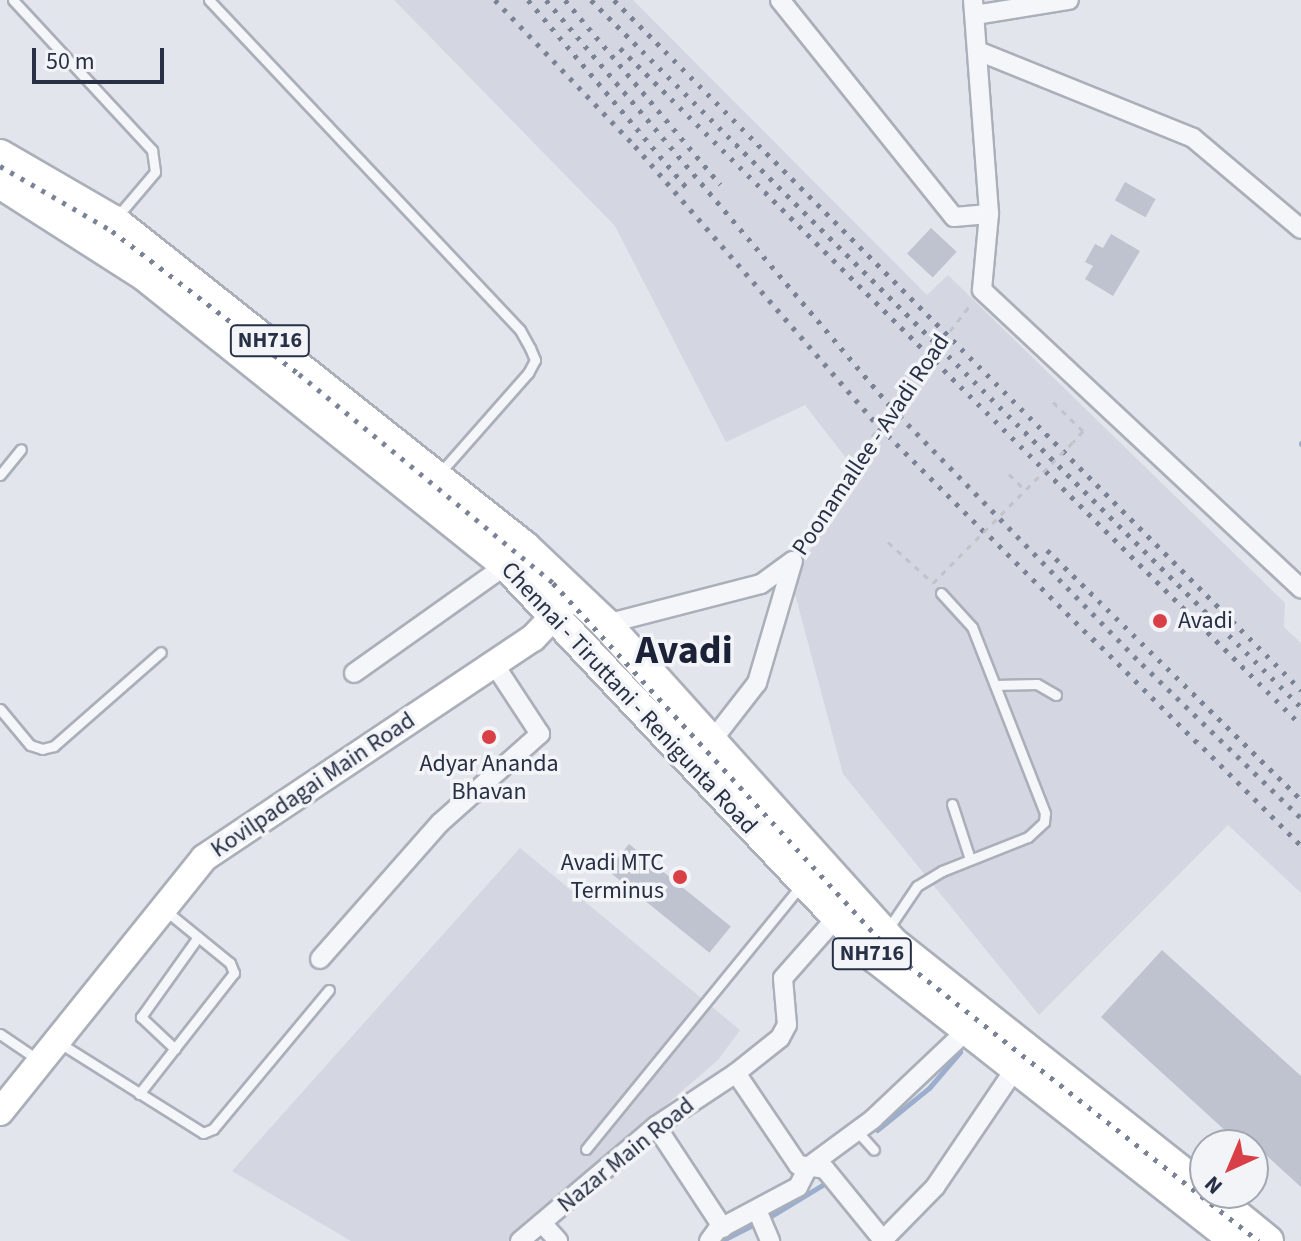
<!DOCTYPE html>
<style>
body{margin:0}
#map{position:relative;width:1301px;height:1241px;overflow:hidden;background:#e2e5eb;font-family:"Source Sans 3",sans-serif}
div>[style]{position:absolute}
.built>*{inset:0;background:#d4d7e1}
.stream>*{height:5px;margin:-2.5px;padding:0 2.5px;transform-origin:2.5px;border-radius:2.5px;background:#9baece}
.building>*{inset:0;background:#bfc3cf;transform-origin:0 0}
.path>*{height:3px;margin-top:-1.5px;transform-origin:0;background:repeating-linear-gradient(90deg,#c0c3ca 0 6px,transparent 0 12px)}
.roads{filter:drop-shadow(2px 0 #aaafb9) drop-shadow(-2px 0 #aaafb9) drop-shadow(0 2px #aaafb9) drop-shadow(0 -2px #aaafb9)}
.service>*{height:9px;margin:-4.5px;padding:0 4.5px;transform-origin:4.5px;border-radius:4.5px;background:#f5f6f9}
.minor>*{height:18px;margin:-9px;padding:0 9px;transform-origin:9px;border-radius:9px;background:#f5f6f9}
.secondary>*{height:26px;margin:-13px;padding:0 13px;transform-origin:13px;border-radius:13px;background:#fff}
.trunk>*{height:30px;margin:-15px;padding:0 15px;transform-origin:15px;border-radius:15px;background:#fff}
.rail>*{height:5px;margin-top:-2.5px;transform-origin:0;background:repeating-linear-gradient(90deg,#7a8296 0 4px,transparent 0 12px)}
.path-bridge>*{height:3px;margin-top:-1.5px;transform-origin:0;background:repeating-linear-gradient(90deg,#c0c3ca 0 6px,transparent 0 12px)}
.dots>*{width:22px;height:22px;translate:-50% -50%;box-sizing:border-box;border:4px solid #f2f4f8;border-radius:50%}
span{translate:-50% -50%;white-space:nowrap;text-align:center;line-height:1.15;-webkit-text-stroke:7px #f2f4f8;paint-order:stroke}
.shield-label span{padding:2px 6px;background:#f2f4f8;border:2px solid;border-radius:6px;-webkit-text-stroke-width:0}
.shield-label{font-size:22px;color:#283045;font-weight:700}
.street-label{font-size:24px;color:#283045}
.poi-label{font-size:24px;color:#283045}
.left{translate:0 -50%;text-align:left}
.right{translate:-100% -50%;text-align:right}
.town-label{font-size:40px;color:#1b2136;font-weight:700}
.north{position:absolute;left:1189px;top:1129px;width:80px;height:80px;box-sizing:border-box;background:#f2f4f8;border:2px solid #a1a6b0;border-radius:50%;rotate:224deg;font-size:22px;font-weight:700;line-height:32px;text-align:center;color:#283045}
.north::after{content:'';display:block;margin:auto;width:28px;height:36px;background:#d93f46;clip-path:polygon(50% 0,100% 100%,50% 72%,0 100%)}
.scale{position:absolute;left:32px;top:48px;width:132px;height:36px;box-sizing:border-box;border:4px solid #283045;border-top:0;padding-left:10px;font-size:24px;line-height:28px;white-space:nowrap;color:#283045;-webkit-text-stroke:6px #f2f4f8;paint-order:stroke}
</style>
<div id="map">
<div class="built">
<div style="clip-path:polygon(394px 0,633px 0,927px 295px,948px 275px,1285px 603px,1284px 627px,1301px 643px,1301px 893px,1228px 825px,1039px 1015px,843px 774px,791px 579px,859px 475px,805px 405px,726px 442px,615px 226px)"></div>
<div style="clip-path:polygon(520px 848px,740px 1030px,718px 1060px,508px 1241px,351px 1241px,232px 1171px)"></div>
</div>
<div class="stream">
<div style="left:1301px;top:444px;width:1px;rotate:-90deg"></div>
<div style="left:877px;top:1130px;width:67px;rotate:-38.9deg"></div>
<div style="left:929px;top:1088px;width:48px;rotate:-49.3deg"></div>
<div style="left:766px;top:1219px;width:68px;rotate:-31.1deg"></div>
<div style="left:725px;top:1239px;width:36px;rotate:-27deg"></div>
</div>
<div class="building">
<div style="left:1125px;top:182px;width:35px;height:21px;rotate:29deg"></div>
<div style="left:931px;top:228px;width:35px;height:35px;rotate:43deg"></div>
<div style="clip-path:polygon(1111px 234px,1140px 251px,1113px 296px,1085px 279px,1093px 266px,1085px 262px,1095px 244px,1103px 248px)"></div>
<div style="left:629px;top:844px;width:131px;height:34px;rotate:39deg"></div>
<div style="clip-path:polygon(1162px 950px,1301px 1076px,1301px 1187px,1255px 1145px,1241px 1145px,1101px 1017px)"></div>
</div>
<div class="path">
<div style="left:1053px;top:402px;width:42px;rotate:44deg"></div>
<div style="left:1083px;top:431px;width:15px;rotate:132deg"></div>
<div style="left:1009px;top:474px;width:23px;rotate:45deg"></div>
<div style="left:888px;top:542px;width:61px;rotate:42.3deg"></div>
<div style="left:801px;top:548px;width:167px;rotate:-57.4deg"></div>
<div style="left:891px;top:407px;width:129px;rotate:-52.2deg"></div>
</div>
<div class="roads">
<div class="service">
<div style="left:13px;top:0;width:205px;rotate:47.2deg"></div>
<div style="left:152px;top:150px;width:22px;rotate:82deg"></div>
<div style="left:155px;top:172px;width:60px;rotate:130.3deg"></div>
<div style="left:209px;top:0;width:453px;rotate:46.7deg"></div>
<div style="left:520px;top:330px;width:21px;rotate:61deg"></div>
<div style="left:530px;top:348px;width:13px;rotate:67deg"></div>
<div style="left:535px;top:360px;width:15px;rotate:118deg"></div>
<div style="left:528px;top:373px;width:135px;rotate:131.4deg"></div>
<div style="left:0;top:475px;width:33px;rotate:-51deg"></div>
<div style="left:995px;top:685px;width:42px;rotate:-1.4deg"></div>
<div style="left:1037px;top:684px;width:22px;rotate:30deg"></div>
<div style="left:0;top:709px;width:47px;rotate:50.2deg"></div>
<div style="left:30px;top:745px;width:13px;rotate:18deg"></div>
<div style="left:42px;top:749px;width:12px;rotate:-14deg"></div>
<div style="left:54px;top:746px;width:142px;rotate:-41.3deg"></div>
<div style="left:952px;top:804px;width:58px;rotate:71.9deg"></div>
<div style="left:888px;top:929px;width:52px;rotate:-56deg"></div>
<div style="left:917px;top:886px;width:29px;rotate:-31deg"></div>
<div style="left:942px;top:871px;width:92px;rotate:-21.6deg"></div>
<div style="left:1028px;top:837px;width:22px;rotate:-43deg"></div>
<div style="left:1044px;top:822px;width:9px;rotate:-84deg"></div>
<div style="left:1045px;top:813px;width:200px;rotate:-111.4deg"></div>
<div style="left:972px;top:627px;width:46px;rotate:-132.4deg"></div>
<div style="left:0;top:1034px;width:45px;rotate:34deg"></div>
<div style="left:58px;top:1042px;width:171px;rotate:32.1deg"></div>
<div style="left:203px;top:1133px;width:11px;rotate:-22deg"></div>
<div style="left:213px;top:1129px;width:181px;rotate:-50.2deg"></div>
<div style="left:175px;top:1049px;width:47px;rotate:-136.7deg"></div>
<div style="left:141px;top:1017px;width:98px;rotate:-54.5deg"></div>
<div style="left:139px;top:1094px;width:154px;rotate:-51.9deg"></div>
<div style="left:234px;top:973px;width:11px;rotate:-112deg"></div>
<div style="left:230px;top:963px;width:84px;rotate:-140.8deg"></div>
<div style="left:857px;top:1131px;width:25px;rotate:48deg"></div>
<div style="left:586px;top:1149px;width:340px;rotate:-50.8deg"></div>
</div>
<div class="minor">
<div style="left:780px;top:0;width:278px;rotate:51.3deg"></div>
<div style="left:954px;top:217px;width:35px;rotate:-5deg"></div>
<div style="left:973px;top:0;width:215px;rotate:85.7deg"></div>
<div style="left:989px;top:214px;width:76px;rotate:95.3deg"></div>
<div style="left:982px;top:290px;width:437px;rotate:43.1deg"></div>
<div style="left:975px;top:15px;width:95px;rotate:-9.1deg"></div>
<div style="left:978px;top:51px;width:232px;rotate:22deg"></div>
<div style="left:1193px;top:138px;width:141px;rotate:40.1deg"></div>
<div style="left:606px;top:624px;width:160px;rotate:-14.5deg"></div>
<div style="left:761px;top:584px;width:39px;rotate:-36deg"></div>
<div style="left:354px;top:673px;width:186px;rotate:-35.4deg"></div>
<div style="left:711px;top:742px;width:75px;rotate:-52.1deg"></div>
<div style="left:757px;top:683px;width:127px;rotate:-73.6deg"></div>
<div style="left:320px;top:959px;width:181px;rotate:-48.6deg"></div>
<div style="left:440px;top:823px;width:134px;rotate:-41.7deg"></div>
<div style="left:540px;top:734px;width:84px;rotate:-123.3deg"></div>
<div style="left:736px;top:1073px;width:56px;rotate:-38.5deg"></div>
<div style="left:780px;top:1038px;width:15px;rotate:-62deg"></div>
<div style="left:787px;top:1025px;width:47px;rotate:-94.9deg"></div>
<div style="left:783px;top:978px;width:80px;rotate:-48.5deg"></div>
<div style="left:656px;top:1126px;width:122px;rotate:56.7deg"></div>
<div style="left:757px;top:1210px;width:34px;rotate:67deg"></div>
<div style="left:542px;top:1223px;width:24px;rotate:48deg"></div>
<div style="left:520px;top:1241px;width:178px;rotate:-40.2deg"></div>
<div style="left:656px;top:1126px;width:96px;rotate:-33.5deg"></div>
<div style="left:736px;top:1073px;width:111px;rotate:56deg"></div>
<div style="left:798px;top:1165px;width:27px;rotate:8deg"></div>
<div style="left:825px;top:1169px;width:92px;rotate:50.8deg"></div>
<div style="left:709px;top:1241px;width:14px;rotate:-54deg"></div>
<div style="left:717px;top:1230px;width:92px;rotate:-28deg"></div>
<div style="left:798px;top:1187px;width:22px;rotate:-63deg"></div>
<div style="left:808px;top:1167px;width:81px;rotate:-36.4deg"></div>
<div style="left:873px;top:1119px;width:129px;rotate:-43.4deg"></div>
<div style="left:882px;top:1241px;width:76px;rotate:-45.5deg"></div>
<div style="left:935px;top:1187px;width:143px;rotate:-55.9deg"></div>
</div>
<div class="secondary">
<div style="left:0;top:1112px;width:326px;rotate:-51.2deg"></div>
<div style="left:204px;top:858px;width:396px;rotate:-33.8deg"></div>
<div style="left:533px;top:638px;width:51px;rotate:-46.6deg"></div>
</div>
<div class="trunk">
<div style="left:0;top:155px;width:132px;rotate:30.1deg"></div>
<div style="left:114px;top:221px;width:525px;rotate:38.42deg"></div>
<div style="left:525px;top:547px;width:112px;rotate:43.5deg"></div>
<div style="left:606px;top:624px;width:428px;rotate:48deg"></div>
<div style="left:892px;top:942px;width:399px;rotate:38.4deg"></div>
<div style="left:0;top:183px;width:171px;rotate:32.6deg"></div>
<div style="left:144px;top:275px;width:464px;rotate:38.7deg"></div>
<div style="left:506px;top:565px;width:540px;rotate:46.73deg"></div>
<div style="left:876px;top:958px;width:458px;rotate:38.2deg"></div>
<div style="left:1209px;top:1193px;width:76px;rotate:39.1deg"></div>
</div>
</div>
<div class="rail">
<div style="left:495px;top:0;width:202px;rotate:46.2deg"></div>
<div style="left:635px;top:146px;width:372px;rotate:49deg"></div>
<div style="left:879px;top:427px;width:594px;rotate:44.73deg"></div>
<div style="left:528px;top:0;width:248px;rotate:49.8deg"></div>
<div style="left:546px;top:0;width:534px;rotate:49.71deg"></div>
<div style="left:891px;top:407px;width:359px;rotate:45.7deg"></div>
<div style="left:1142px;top:664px;width:221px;rotate:44.1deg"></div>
<div style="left:565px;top:0;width:241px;rotate:49.9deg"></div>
<div style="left:591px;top:0;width:1002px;rotate:44.88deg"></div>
<div style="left:614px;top:0;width:974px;rotate:45.12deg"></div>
<div style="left:620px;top:48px;width:960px;rotate:44.83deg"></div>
<div style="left:0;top:166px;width:129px;rotate:30.1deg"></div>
<div style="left:112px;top:231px;width:235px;rotate:37.4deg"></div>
<div style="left:299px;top:374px;width:329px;rotate:39.4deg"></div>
<div style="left:553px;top:583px;width:499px;rotate:47.5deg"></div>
<div style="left:890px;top:951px;width:469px;rotate:38.2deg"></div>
<div style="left:1047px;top:550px;width:356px;rotate:44.5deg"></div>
</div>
<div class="path-bridge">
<div style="left:933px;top:583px;width:199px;rotate:-45.2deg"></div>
</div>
<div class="dots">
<div style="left:1160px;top:621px;background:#d93f46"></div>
<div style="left:489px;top:737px;background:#d93f46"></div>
<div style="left:680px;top:877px;background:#d93f46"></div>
</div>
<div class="shield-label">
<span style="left:270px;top:341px">NH716</span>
<span style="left:872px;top:954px">NH716</span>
</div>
<div class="street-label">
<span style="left:871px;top:445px;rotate:-56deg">Poonamallee - Avadi Road</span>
<span style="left:629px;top:698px;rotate:47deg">Chennai - Tiruttani - Renigunta Road</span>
<span style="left:313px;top:785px;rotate:-34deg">Kovilpadagai Main Road</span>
<span style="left:626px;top:1155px;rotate:-39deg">Nazar Main Road</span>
</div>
<div class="poi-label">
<span class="left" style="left:1178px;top:621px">Avadi</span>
<span style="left:489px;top:778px">Adyar Ananda<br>Bhavan</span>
<span class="right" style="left:664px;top:877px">Avadi MTC<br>Terminus</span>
</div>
<div class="town-label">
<span style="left:684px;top:651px">Avadi</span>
</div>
<div class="north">N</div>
<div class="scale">50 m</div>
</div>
